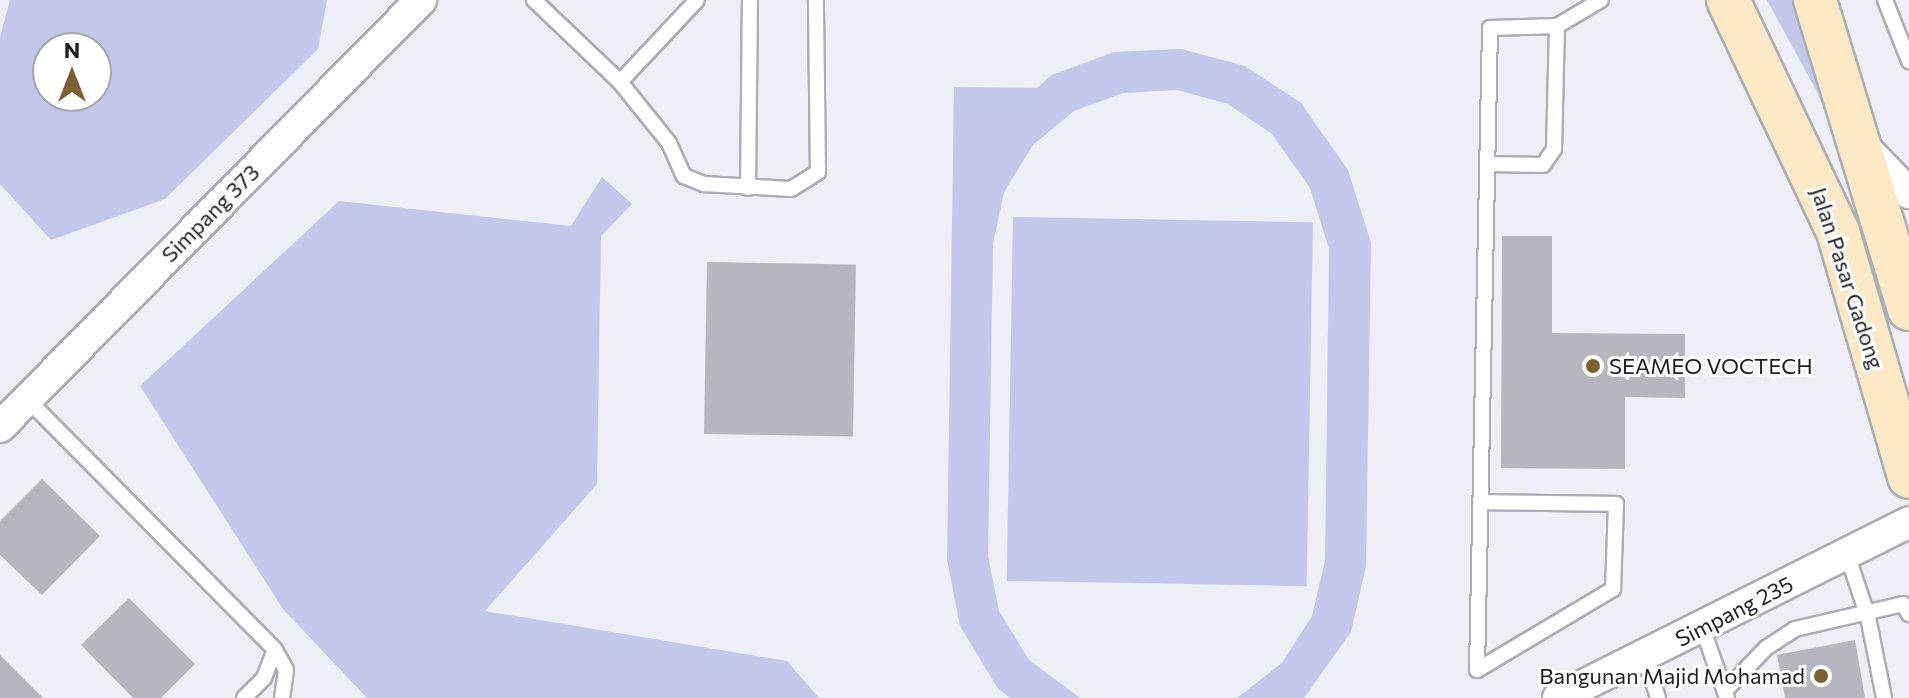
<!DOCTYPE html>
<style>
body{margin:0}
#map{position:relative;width:1909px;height:698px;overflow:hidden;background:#eeeef6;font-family:Commissioner,sans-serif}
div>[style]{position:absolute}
.green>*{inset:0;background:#c3c7ec;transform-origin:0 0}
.building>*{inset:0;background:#b5b6be;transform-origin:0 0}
.roads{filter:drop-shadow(2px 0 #acadb4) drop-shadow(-2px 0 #acadb4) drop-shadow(0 2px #acadb4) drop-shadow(0 -2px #acadb4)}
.lane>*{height:14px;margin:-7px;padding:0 7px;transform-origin:7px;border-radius:7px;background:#fff}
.street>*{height:30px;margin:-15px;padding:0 15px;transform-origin:15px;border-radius:15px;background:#fff}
.secondary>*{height:42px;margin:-21px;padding:0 21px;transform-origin:21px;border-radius:21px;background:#fbe8c5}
.dots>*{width:22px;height:22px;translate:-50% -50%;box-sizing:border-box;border:4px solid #fff;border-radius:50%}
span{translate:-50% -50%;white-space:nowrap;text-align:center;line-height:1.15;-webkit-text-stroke:6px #fff;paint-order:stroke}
.street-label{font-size:22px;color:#1d1e20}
.poi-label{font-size:22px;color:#1d1e20}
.left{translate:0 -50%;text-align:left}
.right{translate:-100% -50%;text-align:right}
.north{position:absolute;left:32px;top:32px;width:80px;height:80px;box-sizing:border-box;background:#fff;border:2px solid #a5a5a6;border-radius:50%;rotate:0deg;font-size:22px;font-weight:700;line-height:32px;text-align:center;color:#1d1e20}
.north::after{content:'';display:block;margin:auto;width:28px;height:36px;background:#7c6033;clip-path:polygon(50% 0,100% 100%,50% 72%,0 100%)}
</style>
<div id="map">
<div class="green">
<div style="clip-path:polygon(evenodd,10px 0,327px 0,318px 49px,165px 199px,51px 240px,0 184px,0 37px,10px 0,48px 48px,96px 48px,96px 96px,48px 96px,48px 48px)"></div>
<div style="clip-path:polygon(1767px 0,1799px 0,1845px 155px,1816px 90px)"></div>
<div style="clip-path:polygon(1181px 49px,1245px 66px,1301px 103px,1348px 170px,1371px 243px,1366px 566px,1351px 632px,1304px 698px,1237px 698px,1282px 663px,1312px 616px,1325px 561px,1329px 249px,1310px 188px,1272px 134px,1228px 104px,1177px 90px,1123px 93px,1074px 111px,1033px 145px,1004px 192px,993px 244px,988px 556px,999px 611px,1029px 660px,1080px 698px,1010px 698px,997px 687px,960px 626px,947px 560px,954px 87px,1037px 88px,1052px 75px,1114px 52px)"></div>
<div style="clip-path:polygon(602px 177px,632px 204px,601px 236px,597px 484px,485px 611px,787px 661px,819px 698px,367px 698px,283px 609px,140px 386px,339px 201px,571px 226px)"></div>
<div style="left:1013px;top:217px;width:300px;height:364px;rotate:1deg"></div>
</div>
<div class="building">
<div style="clip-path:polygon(1502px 236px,1552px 236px,1552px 333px,1685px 334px,1685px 398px,1625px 397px,1625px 469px,1501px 468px)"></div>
<div style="left:707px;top:262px;width:149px;height:172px;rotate:1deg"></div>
<div style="clip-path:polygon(42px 479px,100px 536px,42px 595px,0 555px,0 521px)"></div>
<div style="clip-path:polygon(129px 598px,195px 664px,161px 698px,133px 698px,81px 645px)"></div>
<div style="clip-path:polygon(1855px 640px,1865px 698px,1785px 698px,1777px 655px)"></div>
<div style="clip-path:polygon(0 655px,43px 698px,0 698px)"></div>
</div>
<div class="roads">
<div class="lane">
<div style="left:534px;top:0;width:119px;rotate:43.6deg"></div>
<div style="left:620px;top:82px;width:78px;rotate:51.2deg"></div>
<div style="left:669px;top:143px;width:36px;rotate:66deg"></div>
<div style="left:684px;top:176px;width:22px;rotate:22deg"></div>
<div style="left:704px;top:184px;width:87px;rotate:3.3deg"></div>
<div style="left:791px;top:189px;width:32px;rotate:-32deg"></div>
<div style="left:818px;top:172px;width:172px;rotate:-90.7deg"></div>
<div style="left:1885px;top:0;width:66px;rotate:68.5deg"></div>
<div style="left:620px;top:82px;width:112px;rotate:-46.8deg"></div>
<div style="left:1488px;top:164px;width:55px;rotate:1deg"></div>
<div style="left:1543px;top:165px;width:19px;rotate:-55deg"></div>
<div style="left:1554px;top:149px;width:123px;rotate:-88.6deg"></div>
<div style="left:748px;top:188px;width:188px;rotate:-89.4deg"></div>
<div style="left:28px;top:400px;width:351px;rotate:45.3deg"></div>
<div style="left:275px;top:650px;width:23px;rotate:61deg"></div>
<div style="left:286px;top:670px;width:28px;rotate:98deg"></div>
<div style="left:1480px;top:502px;width:136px;rotate:0.8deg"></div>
<div style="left:1616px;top:504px;width:85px;rotate:92deg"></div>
<div style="left:1613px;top:589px;width:158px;rotate:149.2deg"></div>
<div style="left:1477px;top:670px;width:642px;rotate:-88.84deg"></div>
<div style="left:1490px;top:28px;width:67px;rotate:-1.7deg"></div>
<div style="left:1557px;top:26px;width:51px;rotate:-30.6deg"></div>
<div style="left:1847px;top:554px;width:66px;rotate:71.6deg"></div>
<div style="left:1868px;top:617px;width:83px;rotate:78.8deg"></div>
<div style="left:1702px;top:627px;width:75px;rotate:70.6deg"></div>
<div style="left:1645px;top:656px;width:44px;rotate:72.8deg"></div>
<div style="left:1726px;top:690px;width:58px;rotate:-46.4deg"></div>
<div style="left:1766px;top:648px;width:35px;rotate:-33deg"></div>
<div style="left:1795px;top:629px;width:111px;rotate:-13deg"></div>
<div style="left:1903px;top:604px;width:12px;rotate:59deg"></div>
<div style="left:244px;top:698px;width:28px;rotate:-45deg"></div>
<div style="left:264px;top:678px;width:30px;rotate:-69deg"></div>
</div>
<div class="street">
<div style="left:1866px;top:149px;width:62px;rotate:45.7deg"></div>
<div style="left:0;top:427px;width:600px;rotate:-45.41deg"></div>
<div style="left:1558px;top:698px;width:393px;rotate:-26.6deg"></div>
</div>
<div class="secondary">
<div style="left:1728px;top:0;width:257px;rotate:64.6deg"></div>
<div style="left:1838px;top:232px;width:255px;rotate:73.8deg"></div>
<div style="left:1815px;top:0;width:323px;rotate:73.1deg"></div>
</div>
</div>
<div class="dots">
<div style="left:1593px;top:366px;background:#7c6033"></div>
<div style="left:1821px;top:676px;background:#7c6033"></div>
</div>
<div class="street-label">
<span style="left:210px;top:213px;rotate:-45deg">Simpang 373</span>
<span style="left:1848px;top:278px;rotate:72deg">Jalan Pasar Gadong</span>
<span style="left:1734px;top:611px;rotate:-27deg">Simpang 235</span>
</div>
<div class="poi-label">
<span class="left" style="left:1609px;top:366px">SEAMEO VOCTECH</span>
<span class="right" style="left:1805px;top:676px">Bangunan Majid Mohamad</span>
</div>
<div class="north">N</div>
</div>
